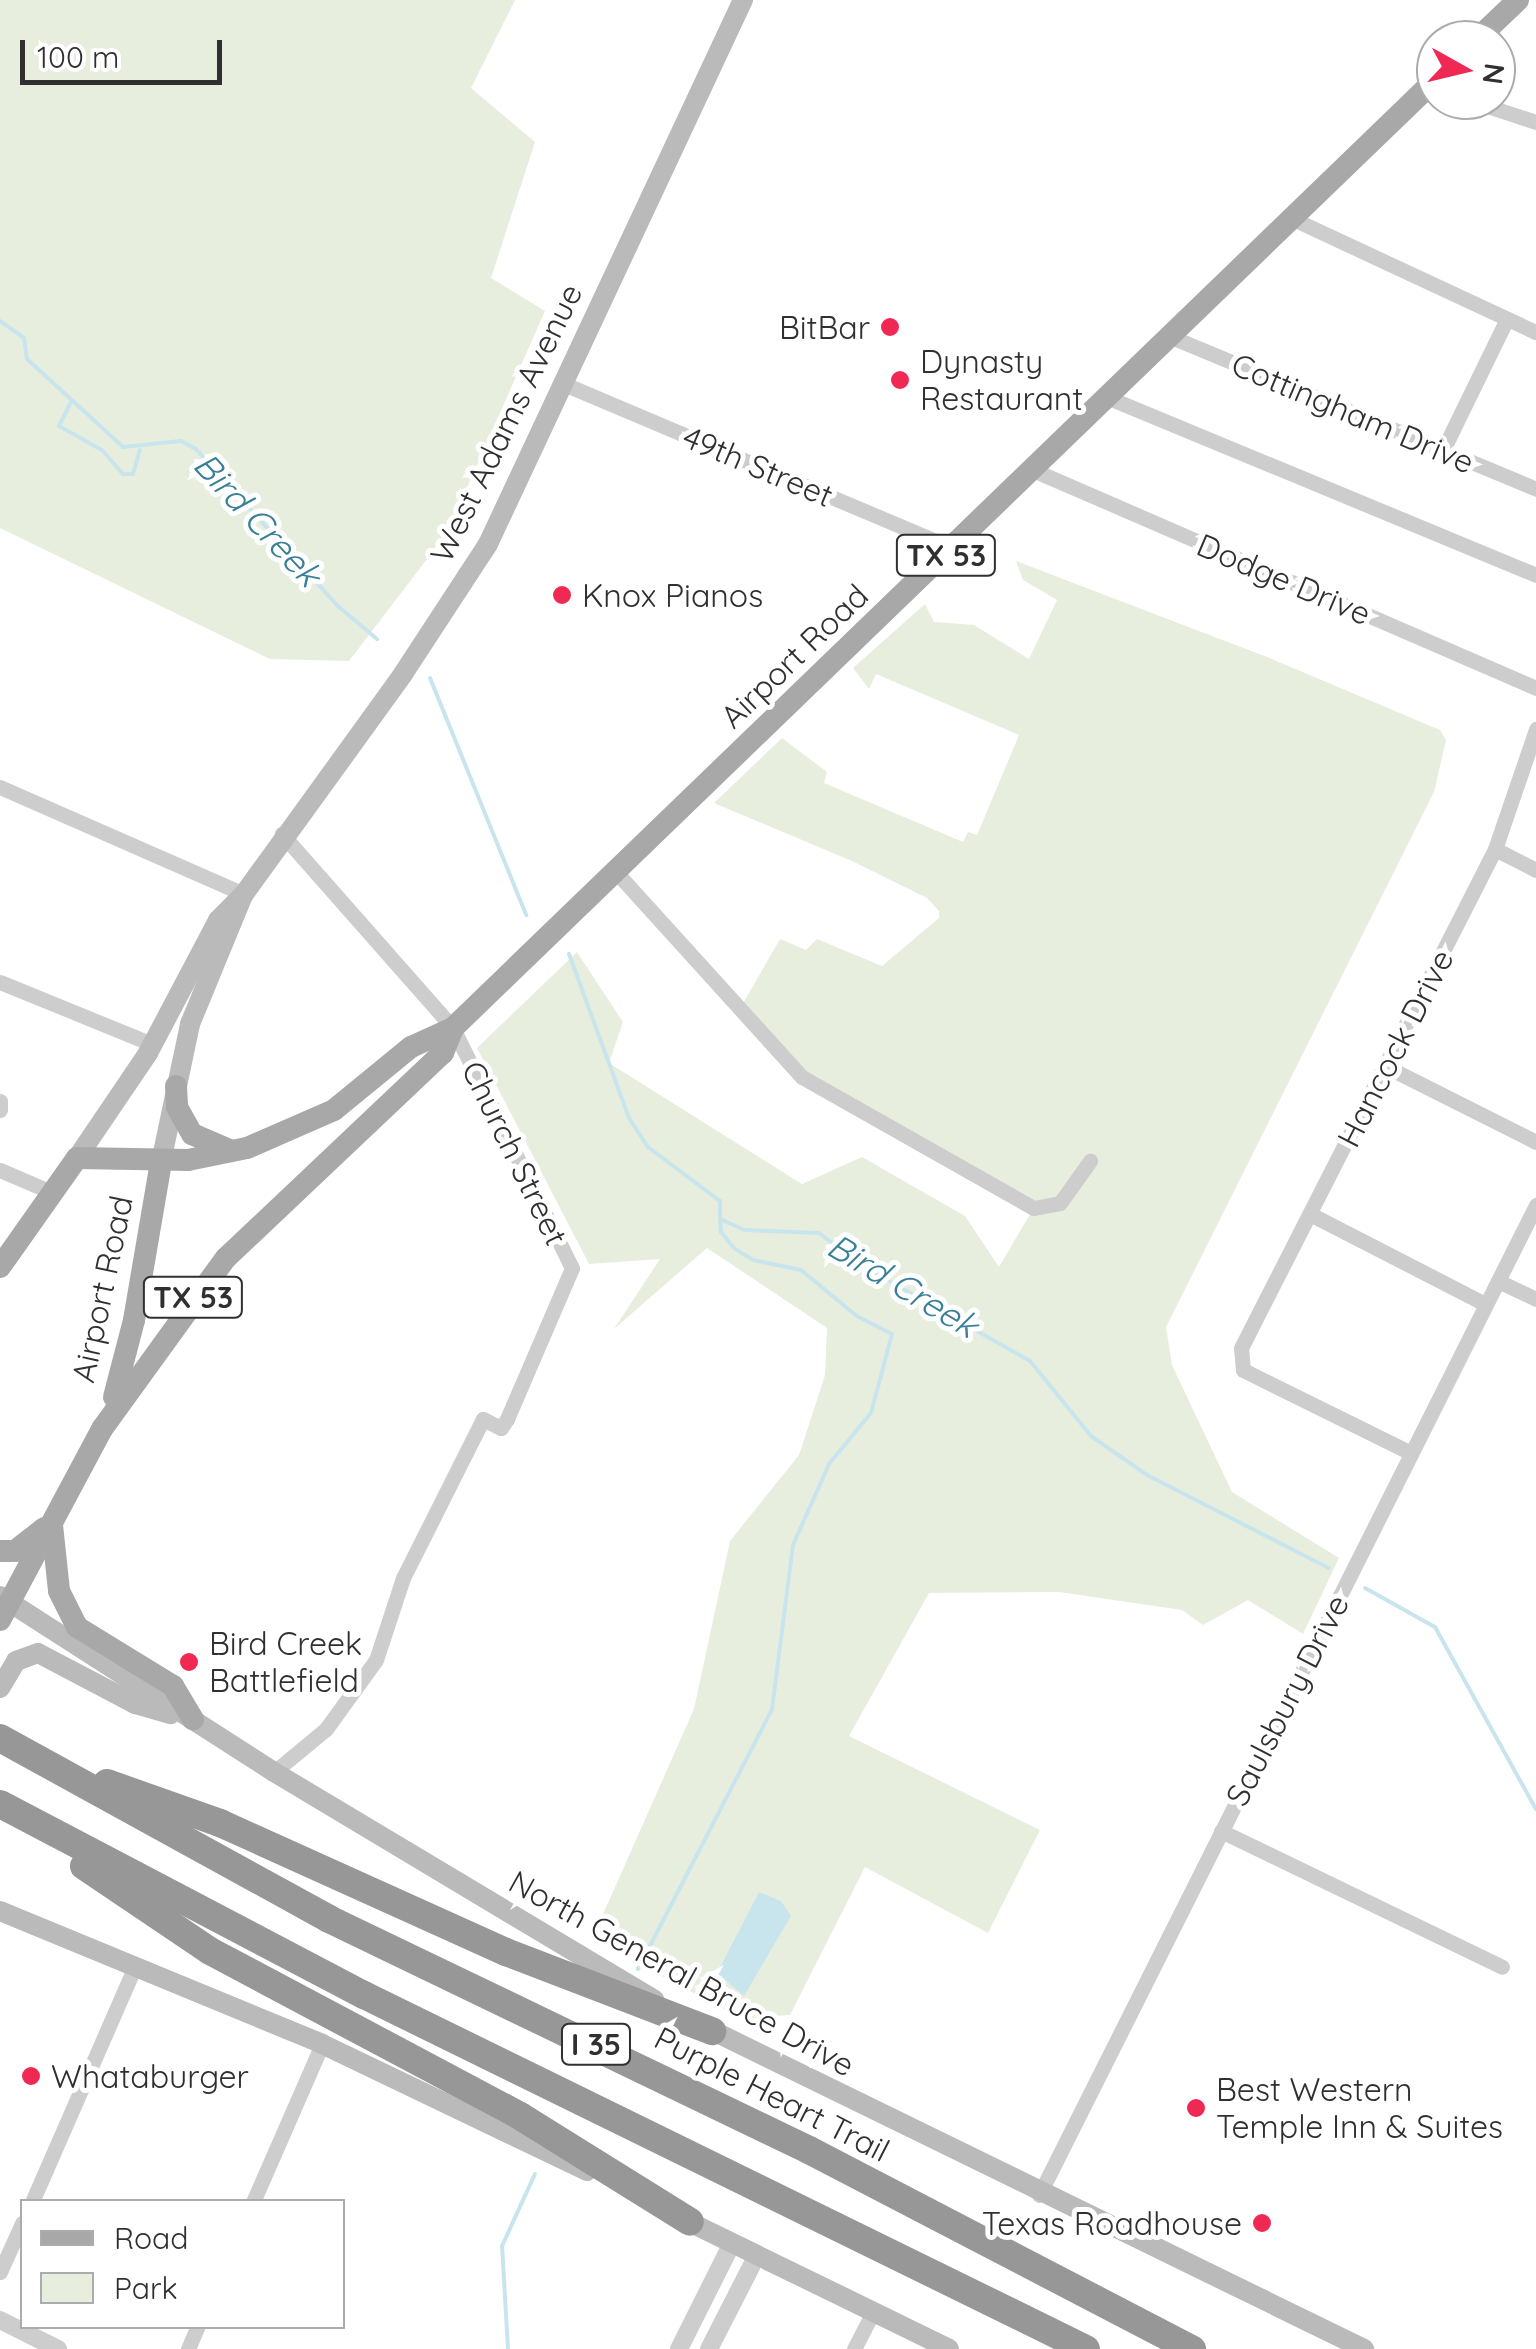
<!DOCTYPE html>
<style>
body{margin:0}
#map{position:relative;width:1536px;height:2349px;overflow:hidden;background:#fff;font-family:Quicksand,sans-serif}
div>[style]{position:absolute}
.green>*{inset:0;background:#e8eedd}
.water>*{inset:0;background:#c8e5ee}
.stream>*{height:4px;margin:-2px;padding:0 2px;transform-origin:2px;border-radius:2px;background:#c8e5ee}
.minor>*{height:15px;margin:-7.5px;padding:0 7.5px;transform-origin:7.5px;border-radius:7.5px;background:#cdcdcd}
.tertiary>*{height:18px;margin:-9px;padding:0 9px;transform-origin:9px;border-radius:9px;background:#cdcdcd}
.secondary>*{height:20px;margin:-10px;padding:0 10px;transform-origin:10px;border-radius:10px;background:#bababa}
.primary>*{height:22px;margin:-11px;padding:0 11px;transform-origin:11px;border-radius:11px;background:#a8a8a8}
.motorway>*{height:28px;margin:-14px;padding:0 14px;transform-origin:14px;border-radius:14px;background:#979797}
.dots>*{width:28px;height:28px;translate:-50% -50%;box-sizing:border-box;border:5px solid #fff;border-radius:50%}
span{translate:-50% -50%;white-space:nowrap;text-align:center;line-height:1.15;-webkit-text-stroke:10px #fff;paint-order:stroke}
.shield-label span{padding:2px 8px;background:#fff;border:2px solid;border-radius:8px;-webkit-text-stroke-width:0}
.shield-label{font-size:30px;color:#303030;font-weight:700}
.poi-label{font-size:32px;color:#303030}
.right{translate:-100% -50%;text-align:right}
.left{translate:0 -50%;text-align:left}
.street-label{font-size:32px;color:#303030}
.water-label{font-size:35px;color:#387f97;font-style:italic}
.legend{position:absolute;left:20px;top:2199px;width:325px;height:130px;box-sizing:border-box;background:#fff;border:2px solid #acacac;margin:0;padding:12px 18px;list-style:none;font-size:30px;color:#303030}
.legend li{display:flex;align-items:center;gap:20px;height:50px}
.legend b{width:50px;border:2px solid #acacac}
.north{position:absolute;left:1416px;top:20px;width:100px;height:100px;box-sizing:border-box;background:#fff;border:2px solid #acacac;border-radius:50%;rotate:98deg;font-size:28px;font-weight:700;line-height:40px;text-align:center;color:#303030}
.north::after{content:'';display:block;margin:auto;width:35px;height:45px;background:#ef2953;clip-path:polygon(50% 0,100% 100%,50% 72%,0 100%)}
.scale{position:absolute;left:20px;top:40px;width:202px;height:45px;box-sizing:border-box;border:5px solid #303030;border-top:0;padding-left:12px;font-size:30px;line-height:35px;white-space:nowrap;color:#303030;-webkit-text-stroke:8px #fff;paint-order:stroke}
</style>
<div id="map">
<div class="green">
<div style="clip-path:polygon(0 0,515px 0,471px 88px,535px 142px,491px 278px,545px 311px,447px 533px,349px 661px,270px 659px,0 528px)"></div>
<div style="clip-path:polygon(1016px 561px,1267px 657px,1440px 730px,1446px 740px,1434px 792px,1166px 1327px,1172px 1365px,1232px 1492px,1339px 1558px,1303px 1634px,1248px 1600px,1203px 1625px,1182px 1610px,1059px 1592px,929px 1593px,849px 1736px,1040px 1830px,988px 1933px,865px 1867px,790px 2015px,776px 2016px,765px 2031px,592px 1939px,694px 1709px,730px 1541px,799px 1455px,825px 1375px,827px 1328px,707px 1248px,614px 1329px,660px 1259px,589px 1264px,477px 1048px,577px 952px,623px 1022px,609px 1063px,802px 1184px,862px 1157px,965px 1216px,999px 1267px,1033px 1209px,802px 1077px,742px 1005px,780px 939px,806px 950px,817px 939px,882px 966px,939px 918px,939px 911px,927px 898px,852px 861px,714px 803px,782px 738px,827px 772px,824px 783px,963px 842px,968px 832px,977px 835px,1019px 735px,876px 674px,869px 689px,853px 668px,925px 604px,934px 622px,974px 625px,1029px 659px,1057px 600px,1023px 580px)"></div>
</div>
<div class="water">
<div style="clip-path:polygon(759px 1892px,781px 1901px,791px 1916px,744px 1996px,717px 1973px)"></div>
</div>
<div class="stream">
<div style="left:0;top:321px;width:29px;rotate:35deg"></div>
<div style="left:24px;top:338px;width:21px;rotate:82deg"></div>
<div style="left:27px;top:359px;width:130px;rotate:42.5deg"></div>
<div style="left:123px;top:447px;width:58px;rotate:-5.9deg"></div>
<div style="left:181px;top:441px;width:17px;rotate:28deg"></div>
<div style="left:196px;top:449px;width:213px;rotate:47.9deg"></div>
<div style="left:339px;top:607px;width:50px;rotate:40.1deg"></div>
<div style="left:71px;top:402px;width:27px;rotate:117deg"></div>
<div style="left:59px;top:426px;width:49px;rotate:29.2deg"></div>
<div style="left:102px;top:450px;width:32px;rotate:49deg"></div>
<div style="left:123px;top:474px;width:10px"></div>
<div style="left:133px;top:474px;width:25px;rotate:-74deg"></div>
<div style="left:430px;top:678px;width:256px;rotate:67.9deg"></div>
<div style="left:569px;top:954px;width:175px;rotate:69.9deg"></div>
<div style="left:629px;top:1118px;width:35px;rotate:57deg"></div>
<div style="left:648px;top:1147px;width:90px;rotate:36.9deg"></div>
<div style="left:720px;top:1201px;width:18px;rotate:90deg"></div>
<div style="left:720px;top:1219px;width:27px;rotate:24deg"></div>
<div style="left:745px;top:1230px;width:74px;rotate:2.3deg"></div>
<div style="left:819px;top:1233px;width:53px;rotate:37.3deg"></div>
<div style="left:861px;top:1265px;width:194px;rotate:29.6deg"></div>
<div style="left:1030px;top:1361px;width:97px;rotate:50.9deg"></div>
<div style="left:1091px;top:1436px;width:68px;rotate:34.9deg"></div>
<div style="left:1147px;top:1475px;width:204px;rotate:27.1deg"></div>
<div style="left:1365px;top:1588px;width:80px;rotate:29.1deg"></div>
<div style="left:1435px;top:1627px;width:208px;rotate:61deg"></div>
<div style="left:638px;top:1969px;width:292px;rotate:-62.7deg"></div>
<div style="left:772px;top:1709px;width:165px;rotate:-82.7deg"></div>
<div style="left:793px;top:1545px;width:89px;rotate:-66deg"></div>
<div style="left:829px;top:1464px;width:66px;rotate:-50.5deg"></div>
<div style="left:871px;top:1413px;width:82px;rotate:-75.1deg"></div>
<div style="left:892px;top:1334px;width:38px;rotate:-153deg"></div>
<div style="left:858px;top:1317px;width:74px;rotate:-140.5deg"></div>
<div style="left:801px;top:1270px;width:49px;rotate:-168.2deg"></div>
<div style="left:753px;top:1260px;width:22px;rotate:-148deg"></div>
<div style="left:734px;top:1248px;width:21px;rotate:-129deg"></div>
<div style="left:721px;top:1232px;width:13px;rotate:-94deg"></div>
<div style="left:508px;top:2349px;width:103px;rotate:-93.3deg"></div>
<div style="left:502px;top:2246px;width:79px;rotate:-65.4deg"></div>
</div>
<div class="minor">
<div style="left:1469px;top:100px;width:71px;rotate:18.2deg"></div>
<div style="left:1291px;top:218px;width:270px;rotate:25deg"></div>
<div style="left:1169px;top:336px;width:398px;rotate:22.6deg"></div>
<div style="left:564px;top:384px;width:422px;rotate:22.9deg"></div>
<div style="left:1109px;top:398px;width:462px;rotate:22.5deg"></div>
<div style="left:1443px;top:450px;width:146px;rotate:-64deg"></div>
<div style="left:1033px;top:470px;width:548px;rotate:23.43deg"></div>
<div style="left:0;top:787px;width:266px;rotate:23.7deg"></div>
<div style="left:1495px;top:849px;width:46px;rotate:27.1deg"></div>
<div style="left:616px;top:872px;width:277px;rotate:47.8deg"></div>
<div style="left:802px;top:1077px;width:266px;rotate:29.5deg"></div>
<div style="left:1034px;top:1208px;width:26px;rotate:-11deg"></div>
<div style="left:1060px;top:1203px;width:52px;rotate:-54.5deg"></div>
<div style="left:0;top:982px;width:164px;rotate:22.2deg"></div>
<div style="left:1385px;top:1066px;width:169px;rotate:26.7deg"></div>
<div style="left:0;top:1101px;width:9px;rotate:90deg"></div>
<div style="left:0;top:1170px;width:56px;rotate:23.3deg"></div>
<div style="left:1310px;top:1214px;width:197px;rotate:27.2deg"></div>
<div style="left:1498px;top:1281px;width:42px;rotate:25.3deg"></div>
<div style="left:1411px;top:1453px;width:187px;rotate:-153.7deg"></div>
<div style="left:1243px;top:1370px;width:22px;rotate:-95deg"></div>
<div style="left:1241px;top:1348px;width:560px;rotate:-63.02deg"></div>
<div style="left:1495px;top:849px;width:127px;rotate:-71.1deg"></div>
<div style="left:274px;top:1772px;width:67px;rotate:-39.6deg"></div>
<div style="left:326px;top:1729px;width:85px;rotate:-54.1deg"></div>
<div style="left:376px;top:1660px;width:86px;rotate:-71.8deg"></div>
<div style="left:403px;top:1578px;width:178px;rotate:-63.3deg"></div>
<div style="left:483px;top:1419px;width:20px;rotate:27deg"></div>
<div style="left:501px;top:1428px;width:11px;rotate:-56deg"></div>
<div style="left:507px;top:1419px;width:164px;rotate:-66.7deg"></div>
<div style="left:572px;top:1268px;width:268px;rotate:-116.4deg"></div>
<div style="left:453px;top:1028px;width:259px;rotate:-131.4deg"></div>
<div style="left:1221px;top:1831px;width:312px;rotate:25.8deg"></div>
<div style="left:1039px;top:2195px;width:1108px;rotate:-63.34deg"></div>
<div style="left:32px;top:2202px;width:257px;rotate:-66.4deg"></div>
<div style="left:253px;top:2202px;width:172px;rotate:-66.4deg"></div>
<div style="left:0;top:2272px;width:54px;rotate:-65.8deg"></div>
<div style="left:188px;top:2349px;width:25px;rotate:-67deg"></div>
<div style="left:854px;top:2349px;width:42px;rotate:-62.8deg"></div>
</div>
<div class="tertiary">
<div style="left:0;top:2320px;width:65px;rotate:26.6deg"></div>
<div style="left:679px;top:2349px;width:119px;rotate:-63.4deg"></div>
<div style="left:709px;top:2349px;width:106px;rotate:-62.9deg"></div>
</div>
<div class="secondary">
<div style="left:77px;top:1158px;width:127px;rotate:-55.9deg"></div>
<div style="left:148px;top:1053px;width:150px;rotate:-62.2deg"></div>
<div style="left:218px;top:920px;width:37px;rotate:-45deg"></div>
<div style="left:244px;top:894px;width:271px;rotate:-54.1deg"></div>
<div style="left:403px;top:674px;width:155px;rotate:-56.8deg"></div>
<div style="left:488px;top:544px;width:601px;rotate:-64.89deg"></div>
<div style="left:161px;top:1162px;width:141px;rotate:-78.1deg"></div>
<div style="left:190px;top:1024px;width:136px;rotate:-67.6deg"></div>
<div style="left:0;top:1596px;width:326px;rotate:32.7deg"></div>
<div style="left:274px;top:1772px;width:443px;rotate:30.9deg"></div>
<div style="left:0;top:1688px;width:31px;rotate:-59deg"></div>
<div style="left:16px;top:1661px;width:23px;rotate:-20deg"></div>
<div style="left:38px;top:1653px;width:110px;rotate:27.7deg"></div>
<div style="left:135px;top:1704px;width:37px;rotate:16deg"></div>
<div style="left:0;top:1911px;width:348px;rotate:22.4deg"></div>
<div style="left:322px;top:2044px;width:294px;rotate:25.6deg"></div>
<div style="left:701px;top:2025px;width:738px;rotate:26.04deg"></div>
<div style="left:681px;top:2218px;width:298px;rotate:26deg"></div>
</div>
<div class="primary">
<div style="left:1476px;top:40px;width:58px;rotate:-43.6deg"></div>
<div style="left:176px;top:1086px;width:21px;rotate:87deg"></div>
<div style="left:177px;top:1107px;width:31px;rotate:61deg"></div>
<div style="left:192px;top:1134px;width:43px;rotate:23deg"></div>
<div style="left:0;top:1267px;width:133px;rotate:-54.8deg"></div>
<div style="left:77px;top:1158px;width:111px;rotate:1deg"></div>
<div style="left:188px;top:1160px;width:60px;rotate:-11.5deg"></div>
<div style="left:247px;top:1148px;width:95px;rotate:-23.6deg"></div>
<div style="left:334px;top:1110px;width:99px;rotate:-39.3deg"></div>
<div style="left:411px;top:1047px;width:46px;rotate:-24.3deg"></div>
<div style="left:114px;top:1397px;width:80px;rotate:-75.4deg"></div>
<div style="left:134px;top:1320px;width:160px;rotate:-80.3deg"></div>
<div style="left:52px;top:1525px;width:66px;rotate:83.9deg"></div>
<div style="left:59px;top:1591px;width:40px;rotate:63.4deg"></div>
<div style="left:77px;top:1627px;width:113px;rotate:31.6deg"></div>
<div style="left:173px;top:1686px;width:39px;rotate:59deg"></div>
<div style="left:0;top:1551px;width:15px"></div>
<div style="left:15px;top:1551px;width:37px;rotate:-38deg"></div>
<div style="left:0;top:1620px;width:217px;rotate:-61.9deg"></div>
<div style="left:102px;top:1429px;width:211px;rotate:-54.1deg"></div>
<div style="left:226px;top:1258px;width:299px;rotate:-43.4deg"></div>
<div style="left:443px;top:1053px;width:27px;rotate:-68deg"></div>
<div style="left:453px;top:1028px;width:1366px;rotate:-43.99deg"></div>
</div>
<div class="motorway">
<div style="left:0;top:1738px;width:376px;rotate:28.8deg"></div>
<div style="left:329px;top:1919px;width:533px;rotate:25.7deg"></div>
<div style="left:809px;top:2150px;width:432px;rotate:27.5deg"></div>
<div style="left:107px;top:1783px;width:120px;rotate:19.5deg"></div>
<div style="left:220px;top:1823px;width:314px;rotate:24.3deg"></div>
<div style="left:506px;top:1952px;width:221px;rotate:21deg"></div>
<div style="left:0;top:1804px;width:411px;rotate:27.7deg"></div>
<div style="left:364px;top:1995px;width:804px;rotate:26.12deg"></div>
<div style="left:84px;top:1866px;width:152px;rotate:34deg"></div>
<div style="left:210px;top:1951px;width:351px;rotate:28deg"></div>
<div style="left:520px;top:2116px;width:200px;rotate:31.9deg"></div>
</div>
<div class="dots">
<div style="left:890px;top:327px;background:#ef2953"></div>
<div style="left:900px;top:380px;background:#ef2953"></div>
<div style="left:562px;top:595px;background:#ef2953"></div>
<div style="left:189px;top:1662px;background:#ef2953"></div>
<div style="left:31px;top:2076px;background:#ef2953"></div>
<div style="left:1196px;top:2108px;background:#ef2953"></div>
<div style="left:1262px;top:2223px;background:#ef2953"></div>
</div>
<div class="shield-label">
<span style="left:946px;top:555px">TX 53</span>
<span style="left:193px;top:1297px">TX 53</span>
<span style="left:596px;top:2044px">I 35</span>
</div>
<div class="poi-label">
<span class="right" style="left:870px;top:327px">BitBar</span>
<span class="left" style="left:920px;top:380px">Dynasty<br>Restaurant</span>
<span class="left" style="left:582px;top:595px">Knox Pianos</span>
<span class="left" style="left:209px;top:1662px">Bird Creek<br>Battlefield</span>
<span class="left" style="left:51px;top:2076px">Whataburger</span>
<span class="left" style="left:1216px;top:2108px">Best Western<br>Temple Inn &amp; Suites</span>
<span class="right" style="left:1242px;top:2223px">Texas Roadhouse</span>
</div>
<div class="street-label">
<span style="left:1353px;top:413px;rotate:23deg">Cottingham Drive</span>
<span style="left:506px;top:423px;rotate:-64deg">West Adams Avenue</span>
<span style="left:758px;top:466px;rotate:23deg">49th Street</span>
<span style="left:1284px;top:579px;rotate:23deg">Dodge Drive</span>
<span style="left:794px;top:656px;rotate:-44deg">Airport Road</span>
<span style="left:1395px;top:1048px;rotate:-63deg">Hancock Drive</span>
<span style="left:515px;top:1153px;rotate:64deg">Church Street</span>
<span style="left:102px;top:1289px;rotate:-78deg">Airport Road</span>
<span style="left:1287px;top:1700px;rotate:-63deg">Saulsbury Drive</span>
<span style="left:682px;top:1973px;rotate:29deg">North General Bruce Drive</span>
<span style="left:772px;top:2094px;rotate:27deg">Purple Heart Trail</span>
</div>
<div class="water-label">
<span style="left:258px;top:519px;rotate:47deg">Bird Creek</span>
<span style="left:903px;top:1285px;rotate:31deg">Bird Creek</span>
</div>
<ul class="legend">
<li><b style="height:12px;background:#a8a8a8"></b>Road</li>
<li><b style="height:28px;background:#e8eedd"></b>Park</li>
</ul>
<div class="north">N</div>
<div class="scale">100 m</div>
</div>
